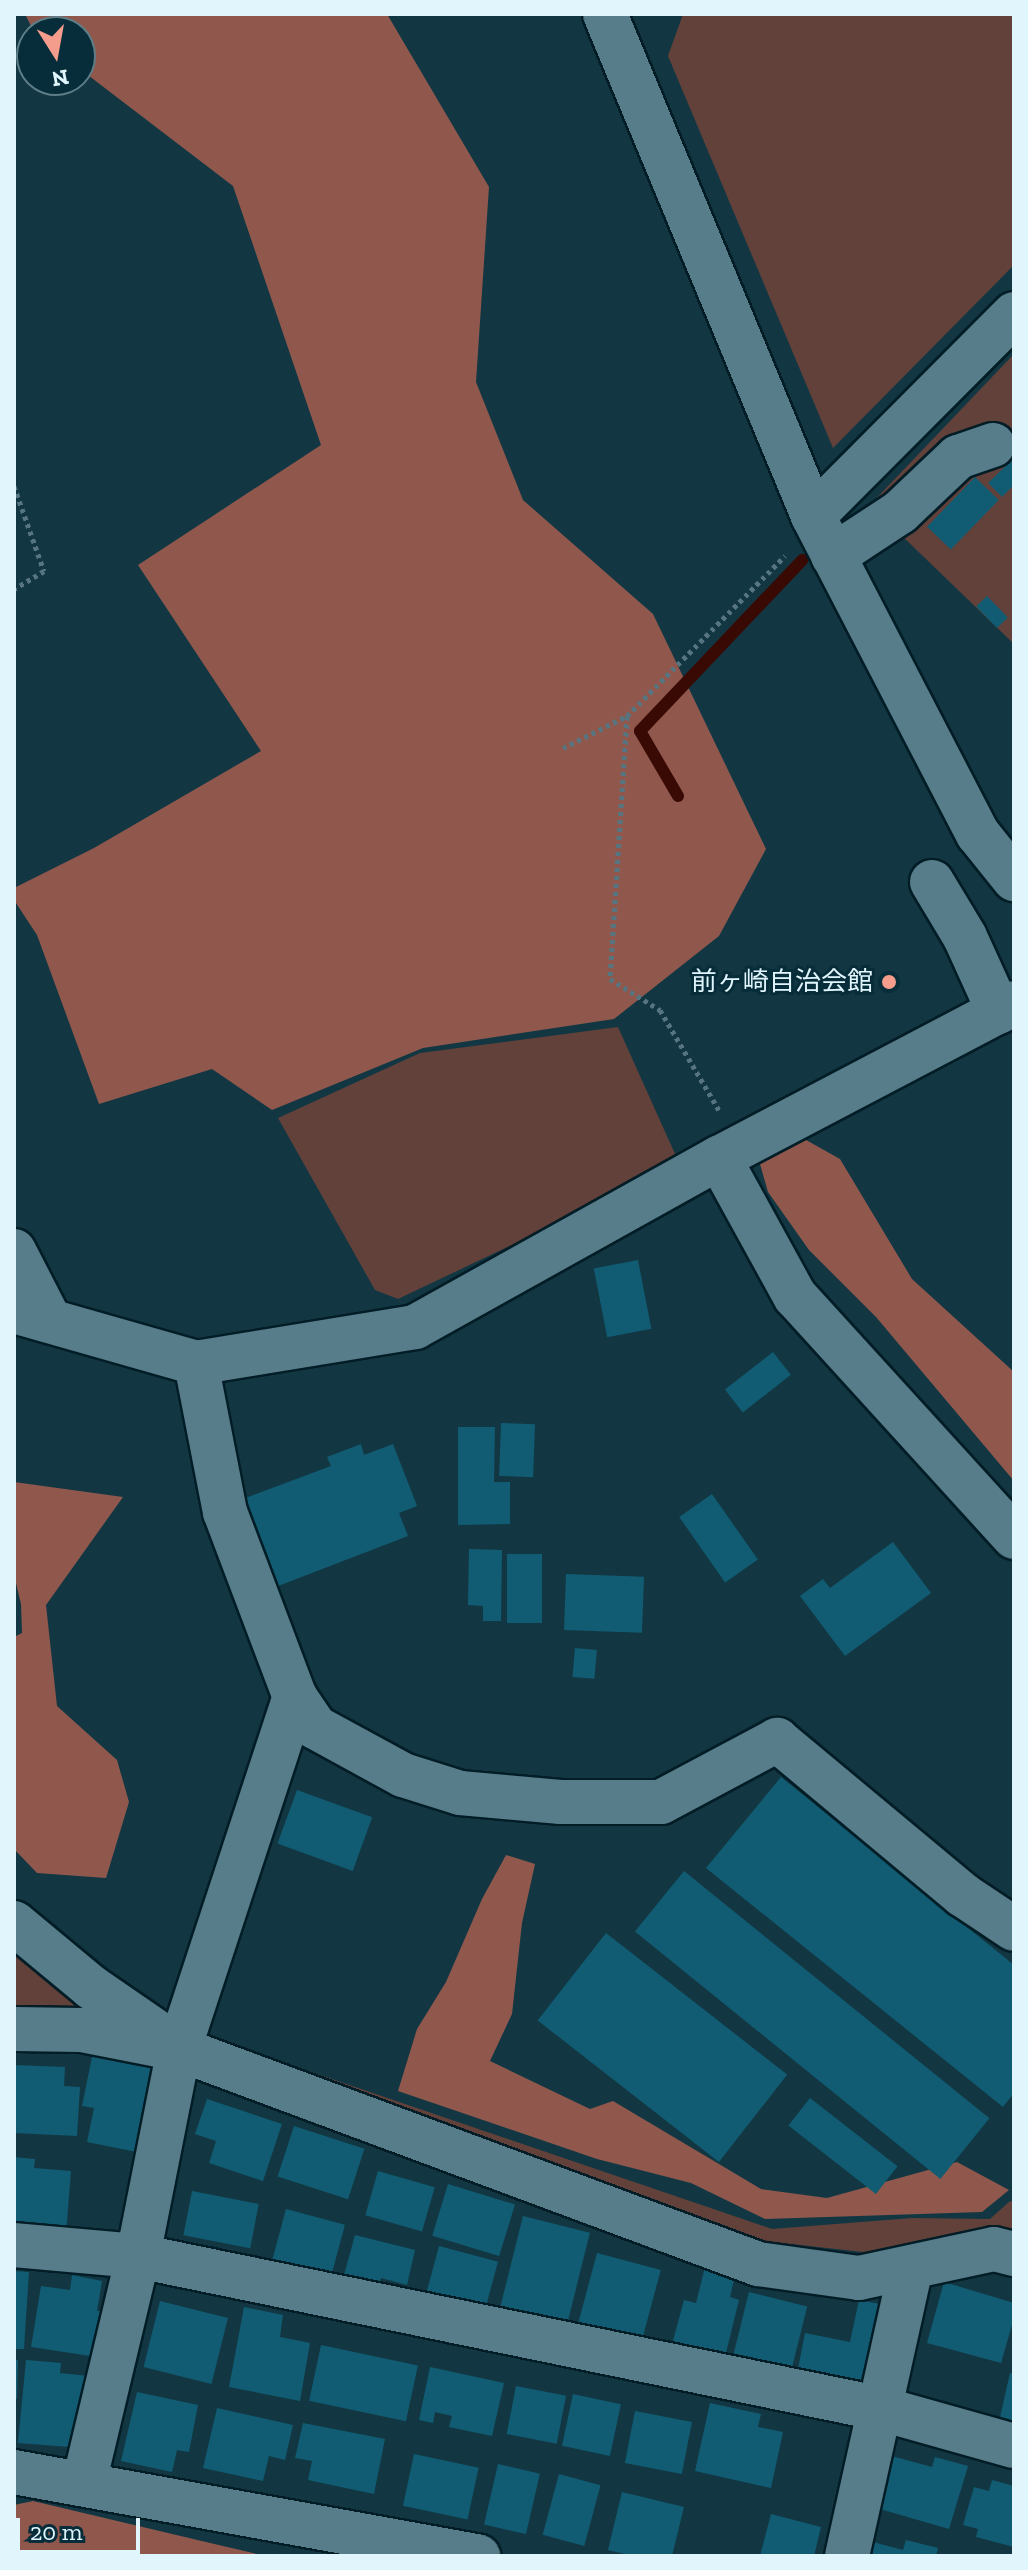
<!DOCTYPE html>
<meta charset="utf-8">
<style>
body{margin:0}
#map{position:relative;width:1028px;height:2570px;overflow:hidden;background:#123743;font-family:"Zilla Slab","Noto Sans JP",serif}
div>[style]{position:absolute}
.green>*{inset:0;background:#62413a}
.forest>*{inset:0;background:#90584d}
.stream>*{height:12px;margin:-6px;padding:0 6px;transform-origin:6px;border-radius:6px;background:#390903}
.building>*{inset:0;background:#115c72;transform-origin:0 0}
.path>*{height:5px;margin-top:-2.5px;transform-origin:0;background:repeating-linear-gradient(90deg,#567580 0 4px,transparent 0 8px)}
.roads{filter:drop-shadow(2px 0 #021d26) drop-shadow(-2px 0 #021d26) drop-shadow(0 2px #021d26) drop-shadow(0 -2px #021d26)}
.minor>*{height:44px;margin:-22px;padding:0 22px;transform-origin:22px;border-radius:22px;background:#577c8a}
.dots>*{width:22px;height:22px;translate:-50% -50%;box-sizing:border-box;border:4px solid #062d39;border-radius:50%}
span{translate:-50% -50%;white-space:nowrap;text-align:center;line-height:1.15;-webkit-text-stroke:6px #062d39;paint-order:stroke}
.poi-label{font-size:26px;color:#e1f5fd}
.right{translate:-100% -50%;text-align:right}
.frame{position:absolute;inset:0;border:16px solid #e1f5fd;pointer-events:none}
.north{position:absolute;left:16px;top:16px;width:80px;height:80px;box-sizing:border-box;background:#062d39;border:2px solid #5e7d87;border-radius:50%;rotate:169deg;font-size:22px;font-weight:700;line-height:32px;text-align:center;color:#e1f5fd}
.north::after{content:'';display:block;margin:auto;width:28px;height:36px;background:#f49d8c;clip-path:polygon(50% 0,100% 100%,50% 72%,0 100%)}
.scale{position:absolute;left:16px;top:2518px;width:124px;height:36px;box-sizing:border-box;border:4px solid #e1f5fd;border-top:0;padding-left:10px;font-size:24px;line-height:28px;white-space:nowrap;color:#e1f5fd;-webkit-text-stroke:6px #062d39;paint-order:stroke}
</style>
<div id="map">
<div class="green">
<div style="clip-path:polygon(683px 14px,1014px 14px,1014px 265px,833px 448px,668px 56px)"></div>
<div style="clip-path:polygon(1014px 354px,1014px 644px,870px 505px)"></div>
<div style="clip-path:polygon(618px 1027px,680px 1165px,398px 1299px,375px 1290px,278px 1118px,420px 1053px)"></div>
<div style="clip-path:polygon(14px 1945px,78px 2000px,70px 2015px,14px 2017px)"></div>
<div style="clip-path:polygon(200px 2034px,772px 2229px,912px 2218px,990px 2219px,1010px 2201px,1014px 2202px,1014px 2234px,863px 2252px,764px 2241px,561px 2173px)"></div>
</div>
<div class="forest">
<div style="clip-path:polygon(25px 14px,387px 14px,489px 187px,476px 382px,523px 500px,653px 614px,766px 849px,719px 936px,614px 1019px,423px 1048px,272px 1110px,212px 1069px,99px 1104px,37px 935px,14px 900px,14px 888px,94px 848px,261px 751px,138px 565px,321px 445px,233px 186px,80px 69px,80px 32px,34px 32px)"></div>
<div style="clip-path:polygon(790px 1131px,840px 1159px,912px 1279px,1014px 1372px,1014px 1481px,876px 1317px,809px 1250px,768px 1192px,756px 1150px)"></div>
<div style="clip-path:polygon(14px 1482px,123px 1497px,46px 1605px,57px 1706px,117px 1760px,129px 1802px,106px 1878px,37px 1873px,14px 1849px,14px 1637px,22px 1633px,21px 1604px,14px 1575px)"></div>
<div style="clip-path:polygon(506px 1855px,535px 1864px,522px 1923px,512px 2014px,490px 2061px,590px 2109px,613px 2101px,761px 2189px,827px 2198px,957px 2162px,1009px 2190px,982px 2212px,765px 2219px,691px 2183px,597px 2159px,398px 2091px,417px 2029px,446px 1982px,482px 1899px)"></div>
<div style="clip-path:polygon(33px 2501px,265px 2556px,14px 2556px,14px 2505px)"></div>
</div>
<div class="stream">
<div style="left:678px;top:796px;width:75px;rotate:-120.3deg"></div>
<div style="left:640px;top:731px;width:236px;rotate:-46.5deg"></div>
</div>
<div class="building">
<div style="clip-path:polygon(1014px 458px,1014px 485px,1002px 497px,988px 483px)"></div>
<div style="left:975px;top:477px;width:33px;height:69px;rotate:44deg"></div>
<div style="left:987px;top:596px;width:30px;height:15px;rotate:46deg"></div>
<div style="left:638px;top:1260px;width:70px;height:45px;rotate:79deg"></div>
<div style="left:773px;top:1352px;width:29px;height:61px;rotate:52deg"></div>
<div style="left:501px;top:1423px;width:34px;height:53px;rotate:2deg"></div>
<div style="clip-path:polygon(458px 1427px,495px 1427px,494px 1482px,510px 1482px,510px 1524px,458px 1525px)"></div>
<div style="clip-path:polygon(361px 1444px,364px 1455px,393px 1444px,417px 1506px,399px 1513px,408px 1536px,273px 1588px,240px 1500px,331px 1466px,327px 1457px)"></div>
<div style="left:712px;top:1494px;width:80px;height:40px;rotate:55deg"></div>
<div style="clip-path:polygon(893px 1542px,931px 1593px,845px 1656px,800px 1596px,823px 1579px,830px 1588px)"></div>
<div style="clip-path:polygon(469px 1549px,502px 1550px,501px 1621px,483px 1621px,483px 1606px,468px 1605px)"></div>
<div style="left:507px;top:1554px;width:35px;height:69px"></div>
<div style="left:566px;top:1574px;width:78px;height:56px;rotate:2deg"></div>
<div style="left:575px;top:1648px;width:22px;height:29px;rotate:5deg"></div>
<div style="clip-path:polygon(781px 1777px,1014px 1965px,1014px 2093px,1003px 2107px,706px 1868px)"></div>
<div style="left:297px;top:1790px;width:80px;height:57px;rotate:20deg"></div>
<div style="left:684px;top:1871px;width:393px;height:78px;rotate:39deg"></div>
<div style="left:606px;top:1933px;width:230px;height:111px;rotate:38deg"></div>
<div style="clip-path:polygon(93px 2052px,161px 2066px,142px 2153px,87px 2142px,94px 2108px,82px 2106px)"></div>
<div style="clip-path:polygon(14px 2065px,65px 2067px,64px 2086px,80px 2087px,77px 2136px,14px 2133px)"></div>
<div style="left:810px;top:2098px;width:111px;height:35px;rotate:38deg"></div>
<div style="clip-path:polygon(207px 2099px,282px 2124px,263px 2181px,209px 2163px,216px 2141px,195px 2134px)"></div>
<div style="left:294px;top:2126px;width:74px;height:53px;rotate:18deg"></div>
<div style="clip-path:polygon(14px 2157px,35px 2159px,34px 2168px,71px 2171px,66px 2234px,14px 2231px)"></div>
<div style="left:378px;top:2171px;width:59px;height:46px;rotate:16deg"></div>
<div style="left:448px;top:2184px;width:70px;height:54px;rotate:17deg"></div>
<div style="left:192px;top:2191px;width:68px;height:45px;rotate:11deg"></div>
<div style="left:286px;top:2209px;width:61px;height:57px;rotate:15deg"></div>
<div style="left:523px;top:2216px;width:69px;height:103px;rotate:14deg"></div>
<div style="clip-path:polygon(355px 2235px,415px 2250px,407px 2285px,381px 2278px,376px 2295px,341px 2286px)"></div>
<div style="left:439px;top:2246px;width:61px;height:55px;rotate:15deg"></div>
<div style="left:597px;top:2253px;width:66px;height:74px;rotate:15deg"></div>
<div style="clip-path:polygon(706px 2263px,736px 2271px,730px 2297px,739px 2300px,724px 2361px,671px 2348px,684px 2300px,696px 2303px)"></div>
<div style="clip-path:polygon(14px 2271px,29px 2272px,24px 2349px,14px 2349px)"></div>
<div style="clip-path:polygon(72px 2275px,102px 2281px,97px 2311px,104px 2311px,97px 2357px,31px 2347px,41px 2286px,70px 2290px)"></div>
<div style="clip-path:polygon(944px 2282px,1014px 2303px,1014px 2318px,1001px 2363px,927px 2343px)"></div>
<div style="left:749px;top:2292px;width:60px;height:63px;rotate:14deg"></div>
<div style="clip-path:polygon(859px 2300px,890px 2306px,873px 2390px,797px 2374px,805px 2333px,850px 2342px)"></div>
<div style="left:160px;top:2301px;width:70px;height:68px;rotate:14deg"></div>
<div style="clip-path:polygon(244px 2307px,283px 2315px,280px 2337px,310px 2343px,300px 2401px,229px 2387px)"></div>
<div style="left:321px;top:2345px;width:99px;height:57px;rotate:12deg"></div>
<div style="clip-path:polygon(14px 2360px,18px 2360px,17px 2399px,14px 2399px)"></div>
<div style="clip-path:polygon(26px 2360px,61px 2363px,60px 2373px,89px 2376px,83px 2448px,18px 2443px)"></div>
<div style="clip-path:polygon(430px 2367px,504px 2383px,492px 2436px,449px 2427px,452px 2416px,435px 2412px,433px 2423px,419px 2420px)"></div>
<div style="clip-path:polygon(1010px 2373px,1014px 2374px,1014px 2426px,999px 2422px)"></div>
<div style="left:516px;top:2386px;width:51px;height:49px;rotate:11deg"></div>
<div style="clip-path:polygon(137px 2392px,198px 2405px,189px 2452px,177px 2450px,172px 2472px,121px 2461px)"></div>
<div style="left:573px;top:2394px;width:49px;height:53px;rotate:12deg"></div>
<div style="clip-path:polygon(710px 2403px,761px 2414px,758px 2427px,783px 2432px,771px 2488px,695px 2471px)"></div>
<div style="clip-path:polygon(217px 2408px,293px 2425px,285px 2460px,269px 2456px,263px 2481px,203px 2468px)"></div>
<div style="left:635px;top:2411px;width:58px;height:53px;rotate:11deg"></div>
<div style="clip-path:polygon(303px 2423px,385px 2439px,374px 2494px,308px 2480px,312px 2461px,295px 2458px)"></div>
<div style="left:414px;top:2454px;width:66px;height:53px;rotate:12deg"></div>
<div style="clip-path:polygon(888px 2455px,932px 2467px,935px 2457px,968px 2466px,949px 2529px,873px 2507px)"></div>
<div style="left:498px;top:2464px;width:43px;height:62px;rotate:13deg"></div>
<div style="left:559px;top:2474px;width:43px;height:63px;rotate:15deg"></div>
<div style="clip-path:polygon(992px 2480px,1014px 2486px,1014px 2547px,976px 2537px,978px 2529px,963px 2525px,974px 2487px,989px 2491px)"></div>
<div style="clip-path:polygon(622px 2492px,684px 2507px,672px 2556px,633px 2556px,608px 2550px)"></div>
<div style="clip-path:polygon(771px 2514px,821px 2527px,814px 2556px,760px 2556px)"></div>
<div style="clip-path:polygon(906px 2540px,938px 2548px,936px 2556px,869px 2556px,873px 2542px,903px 2550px)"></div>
</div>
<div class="path">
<div style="left:14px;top:486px;width:90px;rotate:70.6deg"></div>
<div style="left:44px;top:571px;width:35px;rotate:149deg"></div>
<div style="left:627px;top:716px;width:264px;rotate:93.7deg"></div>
<div style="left:610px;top:979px;width:59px;rotate:31.8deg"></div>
<div style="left:660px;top:1010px;width:116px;rotate:59.5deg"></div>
<div style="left:563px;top:748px;width:72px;rotate:-26.6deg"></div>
<div style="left:627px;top:716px;width:225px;rotate:-45.4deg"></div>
</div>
<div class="roads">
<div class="minor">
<div style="left:605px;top:14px;width:543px;rotate:67.49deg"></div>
<div style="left:813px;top:516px;width:358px;rotate:62.6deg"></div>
<div style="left:978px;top:834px;width:58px;rotate:51.3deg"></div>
<div style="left:813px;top:516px;width:285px;rotate:-45.1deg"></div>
<div style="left:833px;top:556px;width:80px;rotate:-33.3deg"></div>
<div style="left:900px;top:512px;width:80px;rotate:-43.5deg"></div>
<div style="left:958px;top:457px;width:37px;rotate:-19deg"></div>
<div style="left:932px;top:882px;width:64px;rotate:59deg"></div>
<div style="left:965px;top:937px;width:82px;rotate:65.6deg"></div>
<div style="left:719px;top:1158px;width:158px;rotate:61.2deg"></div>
<div style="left:795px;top:1296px;width:326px;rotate:47.7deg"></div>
<div style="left:14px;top:1251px;width:76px;rotate:62.8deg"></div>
<div style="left:14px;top:1311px;width:189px;rotate:15.9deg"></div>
<div style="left:196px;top:1363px;width:222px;rotate:-9.3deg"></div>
<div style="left:415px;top:1327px;width:348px;rotate:-29.1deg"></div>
<div style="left:719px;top:1158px;width:333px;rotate:-27.7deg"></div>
<div style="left:196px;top:1363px;width:152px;rotate:79deg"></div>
<div style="left:225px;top:1512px;width:198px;rotate:69.3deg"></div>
<div style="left:295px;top:1697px;width:36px;rotate:56deg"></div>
<div style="left:315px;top:1727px;width:100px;rotate:28.6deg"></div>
<div style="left:403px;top:1775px;width:60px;rotate:17.5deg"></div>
<div style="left:460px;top:1793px;width:101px;rotate:5.1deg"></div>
<div style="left:561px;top:1802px;width:100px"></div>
<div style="left:661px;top:1802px;width:132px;rotate:-28.1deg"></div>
<div style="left:777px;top:1740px;width:242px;rotate:39.8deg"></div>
<div style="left:963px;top:1895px;width:61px;rotate:33.7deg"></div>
<div style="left:14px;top:1923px;width:100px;rotate:39.7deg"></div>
<div style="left:91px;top:1987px;width:93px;rotate:34.5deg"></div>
<div style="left:14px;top:2029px;width:67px;rotate:0.9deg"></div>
<div style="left:81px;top:2030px;width:100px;rotate:11deg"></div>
<div style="left:179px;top:2049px;width:618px;rotate:20.37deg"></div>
<div style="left:758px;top:2264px;width:102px;rotate:7.9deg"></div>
<div style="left:859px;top:2278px;width:138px;rotate:-12.1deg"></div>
<div style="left:994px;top:2249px;width:21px;rotate:14deg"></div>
<div style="left:14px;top:2245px;width:124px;rotate:5.1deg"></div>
<div style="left:138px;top:2256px;width:760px;rotate:11.62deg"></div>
<div style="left:882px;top:2409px;width:137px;rotate:15.7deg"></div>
<div style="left:14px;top:2472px;width:472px;rotate:10.3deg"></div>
<div style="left:84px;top:2483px;width:233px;rotate:-76.6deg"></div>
<div style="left:138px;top:2256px;width:211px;rotate:-78.8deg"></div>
<div style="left:179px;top:2049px;width:371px;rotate:-71.8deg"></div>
<div style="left:847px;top:2556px;width:295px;rotate:-77.5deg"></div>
</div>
</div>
<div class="dots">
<div style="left:889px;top:982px;background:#f49d8c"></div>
</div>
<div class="poi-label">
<span class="right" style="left:873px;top:982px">前ヶ崎自治会館</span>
</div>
<div class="frame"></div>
<div class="north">N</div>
<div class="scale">20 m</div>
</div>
